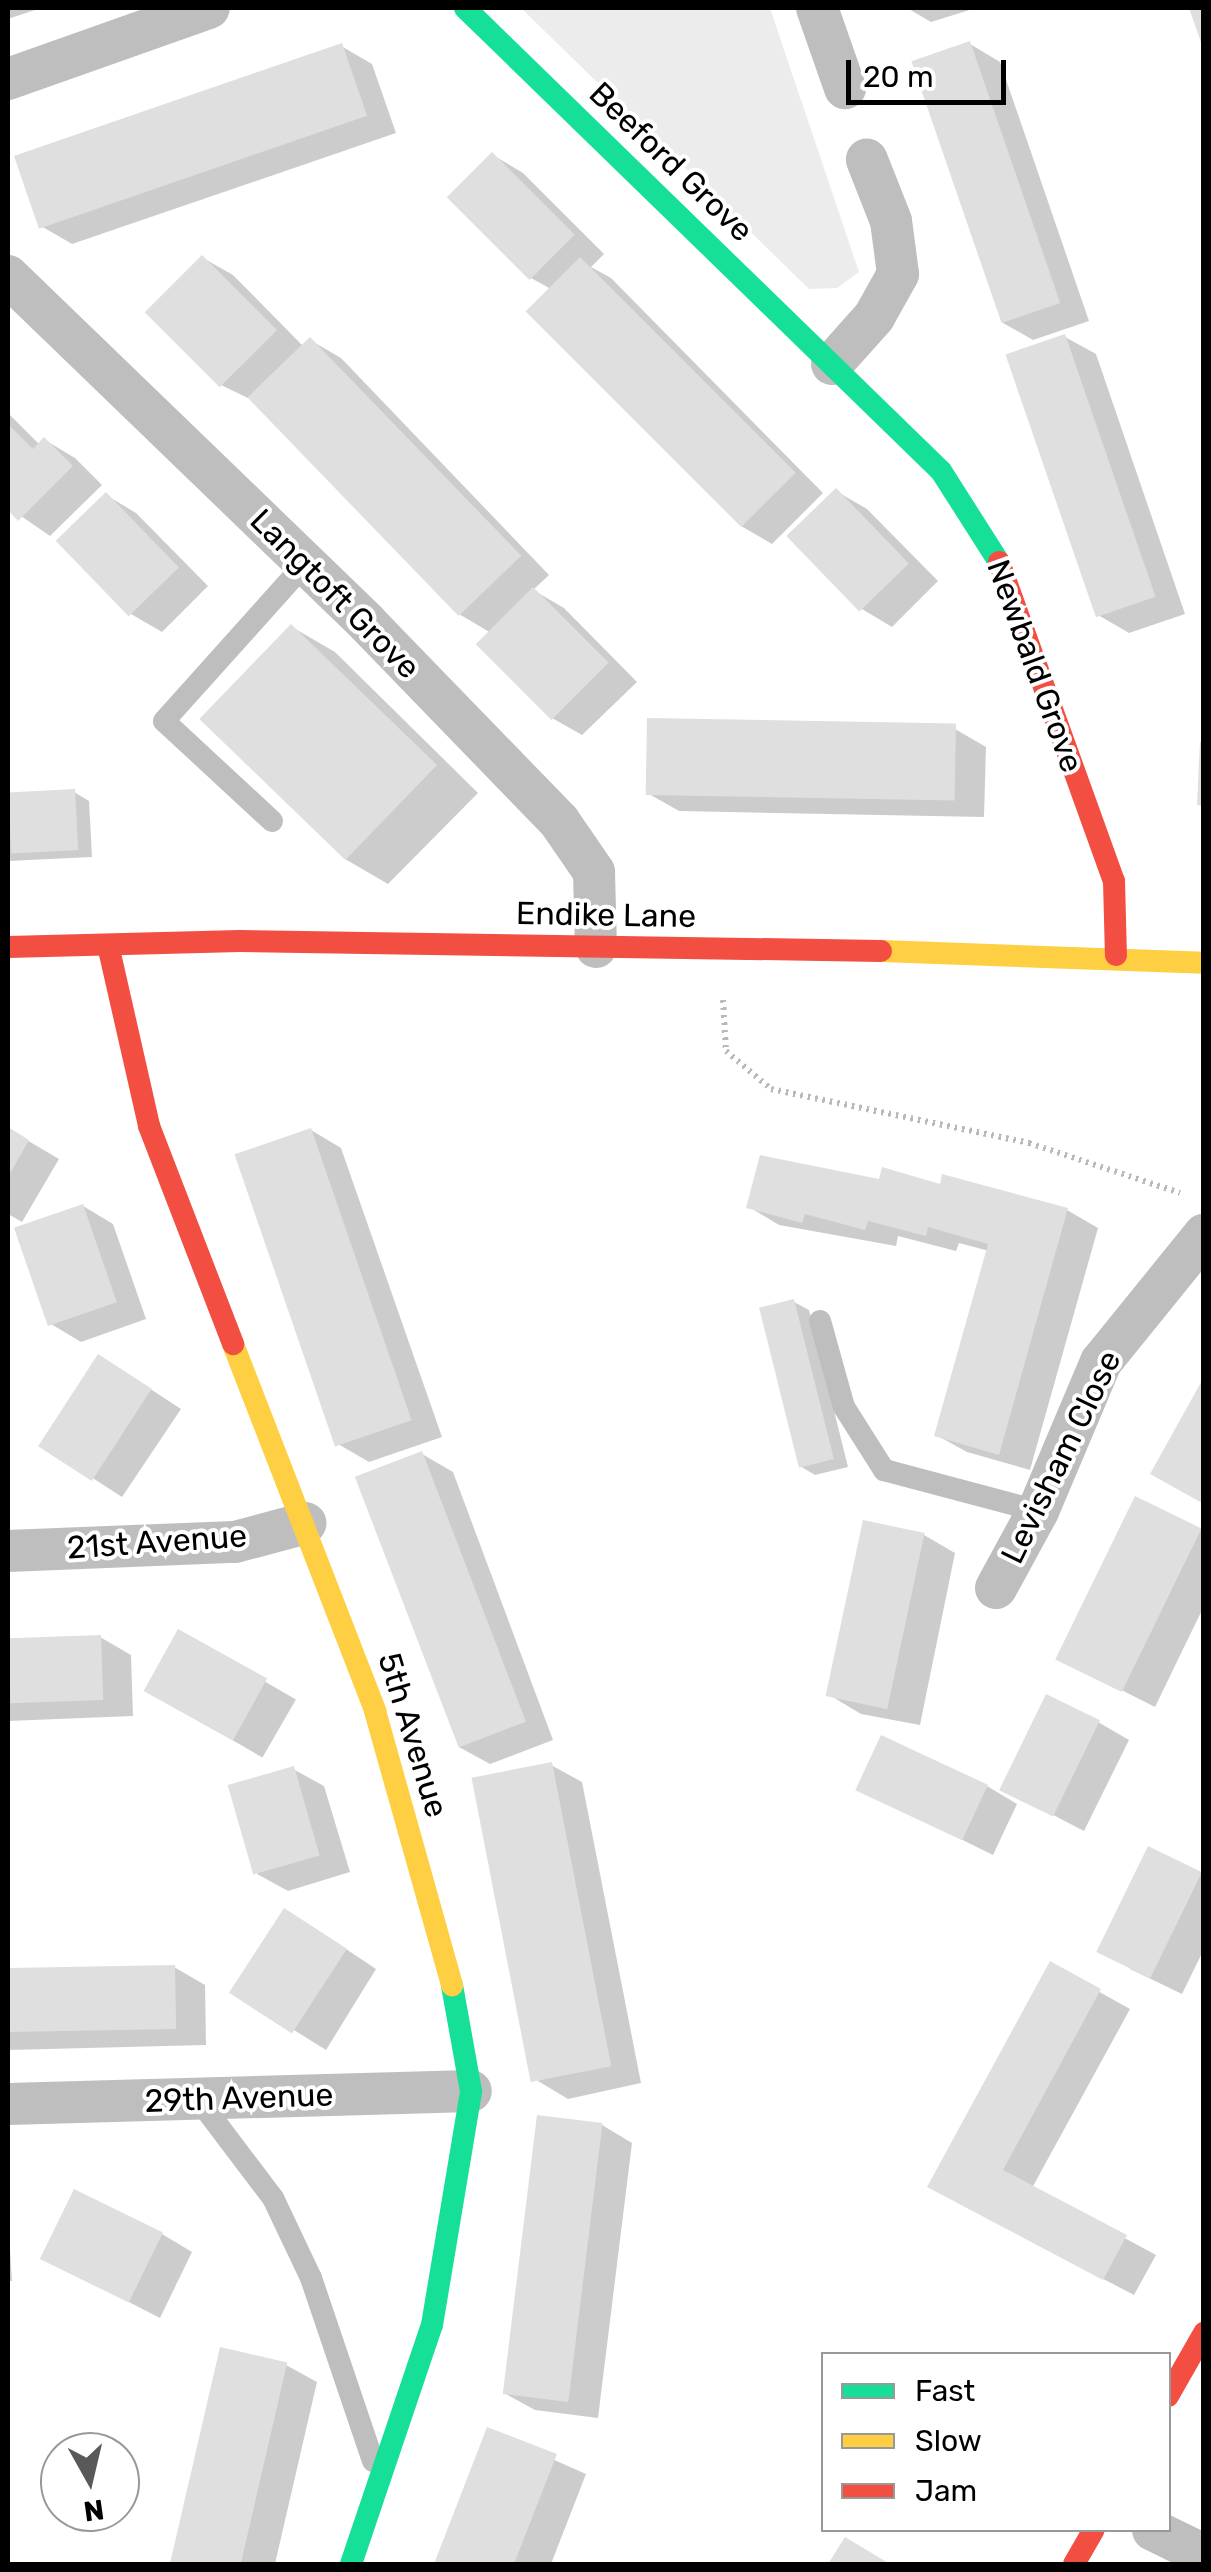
<!DOCTYPE html>
<style>
body{margin:0}
#map{position:relative;width:1211px;height:2572px;overflow:hidden;background:#fff;font-family:Rubik,sans-serif}
div>[style]{position:absolute}
.green>*{inset:0;background:#ececec}
.shadow>*{inset:0;background:#0003;transform-origin:0 0}
.building>*{inset:0;background:#dfdfdf;transform-origin:0 0}
.path>*{height:6px;margin-top:-3px;transform-origin:0;background:repeating-linear-gradient(90deg,#b9b9b9 0 2.5px,transparent 0 7.5px)}
.lane>*{height:22px;margin:-11px;padding:0 11px;transform-origin:11px;border-radius:11px;background:#bebebe}
.street>*{height:42px;margin:-21px;padding:0 21px;transform-origin:21px;border-radius:21px;background:#bebebe}
.fast>*{height:22px;margin:-11px;padding:0 11px;transform-origin:11px;border-radius:11px;background:#16e098}
.slow>*{height:22px;margin:-11px;padding:0 11px;transform-origin:11px;border-radius:11px;background:#ffcf43}
.jam>*{height:22px;margin:-11px;padding:0 11px;transform-origin:11px;border-radius:11px;background:#f24e42}
span{translate:-50% -50%;white-space:nowrap;text-align:center;line-height:1.15;-webkit-text-stroke:8px #fff;paint-order:stroke}
.street-label{font-size:32px;color:#000}
.frame{position:absolute;inset:0;border:10px solid #000;pointer-events:none}
.legend{position:absolute;left:821px;top:2352px;width:350px;height:180px;box-sizing:border-box;background:#fff;border:2px solid #999;margin:0;padding:12px 18px;list-style:none;font-size:30px;color:#000}
.legend li{display:flex;align-items:center;gap:20px;height:50px}
.legend b{width:50px;border:2px solid #999}
.north{position:absolute;left:40px;top:2432px;width:100px;height:100px;box-sizing:border-box;background:#fff;border:2px solid #999;border-radius:50%;rotate:172deg;font-size:28px;font-weight:700;line-height:40px;text-align:center;color:#000}
.north::after{content:'';display:block;margin:auto;width:35px;height:45px;background:#595959;clip-path:polygon(50% 0,100% 100%,50% 72%,0 100%)}
.scale{position:absolute;left:846px;top:60px;width:160px;height:45px;box-sizing:border-box;border:5px solid #000;border-top:0;padding-left:12px;font-size:30px;line-height:35px;white-space:nowrap;color:#000;-webkit-text-stroke:8px #fff;paint-order:stroke}
</style>
<div id="map">
<div class="green">
<div style="clip-path:polygon(521px 8px,770px 8px,859px 272px,837px 288px,809px 289px)"></div>
</div>
<div class="shadow">
<div style="clip-path:polygon(8px 8px,41px 8px,8px 19px)"></div>
<div style="clip-path:polygon(907px 8px,976px 8px,931px 22px)"></div>
<div style="clip-path:polygon(970px 44px,1000px 62px,1089px 321px,1033px 340px,1003px 323px)"></div>
<div style="clip-path:polygon(341px 46px,372px 64px,396px 133px,72px 244px,41px 226px)"></div>
<div style="clip-path:polygon(493px 155px,523px 173px,604px 254px,591px 267px,611px 278px,823px 493px,772px 544px,741px 526px,551px 289px,531px 278px)"></div>
<div style="clip-path:polygon(203px 258px,233px 275px,304px 347px,310px 340px,341px 358px,549px 575px,533px 590px,564px 608px,637px 682px,582px 735px,552px 718px,491px 633px,459px 614px,254px 401px,221px 385px)"></div>
<div style="clip-path:polygon(1065px 337px,1096px 354px,1185px 614px,1129px 633px,1098px 615px)"></div>
<div style="clip-path:polygon(8px 413px,40px 445px,45px 440px,75px 458px,102px 485px,50px 536px,8px 507px)"></div>
<div style="clip-path:polygon(836px 491px,867px 509px,938px 581px,892px 627px,862px 609px)"></div>
<div style="clip-path:polygon(106px 495px,136px 513px,208px 586px,162px 632px,131px 614px)"></div>
<div style="clip-path:polygon(292px 627px,335px 652px,478px 793px,388px 884px,345px 859px)"></div>
<div style="clip-path:polygon(955px 729px,986px 747px,984px 817px,679px 811px,649px 794px)"></div>
<div style="clip-path:polygon(74px 792px,89px 801px,92px 857px,8px 861px,8px 795px)"></div>
<div style="clip-path:polygon(8px 1129px,59px 1159px,22px 1222px,8px 1214px)"></div>
<div style="clip-path:polygon(311px 1130px,341px 1148px,442px 1437px,369px 1462px,338px 1444px)"></div>
<div style="clip-path:polygon(881px 1182px,1067px 1210px,1098px 1228px,1030px 1470px,967px 1452px,936px 1435px,989px 1251px,959px 1243px,956px 1251px,898px 1236px,896px 1246px,779px 1225px,749px 1207px)"></div>
<div style="clip-path:polygon(83px 1206px,113px 1224px,146px 1319px,81px 1342px,51px 1324px)"></div>
<div style="clip-path:polygon(794px 1302px,809px 1310px,848px 1467px,815px 1475px,800px 1466px)"></div>
<div style="clip-path:polygon(129px 1375px,181px 1409px,122px 1497px,40px 1444px)"></div>
<div style="clip-path:polygon(422px 1454px,453px 1472px,553px 1740px,490px 1764px,459px 1747px)"></div>
<div style="clip-path:polygon(1136px 1499px,1204px 1532px,1204px 1606px,1155px 1707px,1060px 1659px)"></div>
<div style="clip-path:polygon(924px 1535px,955px 1553px,920px 1725px,861px 1714px,831px 1696px)"></div>
<div style="left:179px;top:1632px;width:135px;height:67px;rotate:30deg"></div>
<div style="clip-path:polygon(100px 1637px,131px 1655px,133px 1716px,8px 1721px,8px 1640px)"></div>
<div style="clip-path:polygon(1098px 1722px,1129px 1740px,1084px 1831px,1003px 1789px)"></div>
<div style="clip-path:polygon(551px 1765px,582px 1782px,641px 2083px,568px 2099px,538px 2081px)"></div>
<div style="clip-path:polygon(293px 1769px,324px 1786px,350px 1872px,288px 1891px,257px 1874px)"></div>
<div style="clip-path:polygon(987px 1786px,1017px 1804px,993px 1855px,859px 1789px)"></div>
<div style="clip-path:polygon(1149px 1849px,1204px 1876px,1204px 1949px,1182px 1994px,1130px 1969px)"></div>
<div style="clip-path:polygon(316px 1929px,376px 1969px,326px 2050px,236px 1994px)"></div>
<div style="clip-path:polygon(1051px 1965px,1130px 2009px,1032px 2188px,1156px 2255px,1134px 2295px,960px 2204px)"></div>
<div style="clip-path:polygon(174px 1967px,205px 1985px,206px 2045px,8px 2050px,8px 1971px)"></div>
<div style="clip-path:polygon(602px 2125px,632px 2143px,598px 2418px,535px 2410px,504px 2393px)"></div>
<div style="clip-path:polygon(8px 2217px,12px 2281px,8px 2281px)"></div>
<div style="clip-path:polygon(162px 2234px,192px 2252px,160px 2318px,43px 2258px)"></div>
<div style="clip-path:polygon(222px 2350px,286px 2365px,317px 2382px,275px 2564px,173px 2564px)"></div>
<div style="clip-path:polygon(489px 2431px,586px 2474px,551px 2564px,436px 2564px)"></div>
</div>
<div class="building">
<div style="clip-path:polygon(1189px 8px,1204px 8px,1204px 48px,1203px 48px)"></div>
<div style="left:970px;top:41px;width:277px;height:62px;rotate:71deg"></div>
<div style="left:342px;top:43px;width:77px;height:347px;rotate:71deg"></div>
<div style="left:492px;top:152px;width:117px;height:64px;rotate:45deg"></div>
<div style="left:202px;top:255px;width:106px;height:81px;rotate:45deg"></div>
<div style="left:580px;top:257px;width:305px;height:77px;rotate:45deg"></div>
<div style="left:1065px;top:334px;width:278px;height:63px;rotate:71deg"></div>
<div style="left:310px;top:337px;width:304px;height:87px;rotate:46deg"></div>
<div style="clip-path:polygon(8px 424px,33px 449px,44px 437px,73px 466px,18px 521px,8px 510px)"></div>
<div style="left:836px;top:488px;width:105px;height:69px;rotate:46deg"></div>
<div style="left:106px;top:492px;width:105px;height:70px;rotate:46deg"></div>
<div style="left:533px;top:587px;width:107px;height:81px;rotate:45deg"></div>
<div style="left:291px;top:624px;width:203px;height:132px;rotate:44deg"></div>
<div style="left:647px;top:718px;width:309px;height:77px;rotate:1deg"></div>
<div style="clip-path:polygon(1200px 742px,1204px 742px,1204px 806px,1197px 805px)"></div>
<div style="left:75px;top:789px;width:61px;height:67px;rotate:87deg"></div>
<div style="clip-path:polygon(8px 1127px,29px 1140px,8px 1177px)"></div>
<div style="left:311px;top:1128px;width:309px;height:81px;rotate:71deg"></div>
<div style="clip-path:polygon(760px 1155px,879px 1179px,882px 1167px,940px 1184px,942px 1174px,1068px 1208px,999px 1455px,934px 1436px,988px 1244px,928px 1227px,926px 1236px,868px 1221px,865px 1230px,805px 1214px,802px 1223px,746px 1208px)"></div>
<div style="left:83px;top:1204px;width:104px;height:73px;rotate:71deg"></div>
<div style="left:794px;top:1299px;width:165px;height:36px;rotate:76deg"></div>
<div style="left:98px;top:1354px;width:64px;height:110px;rotate:33deg"></div>
<div style="clip-path:polygon(1204px 1377px,1204px 1504px,1150px 1474px)"></div>
<div style="left:422px;top:1451px;width:290px;height:72px;rotate:69deg"></div>
<div style="left:1135px;top:1496px;width:74px;height:182px;rotate:26deg"></div>
<div style="left:863px;top:1520px;width:63px;height:180px;rotate:12deg"></div>
<div style="left:178px;top:1629px;width:102px;height:71px;rotate:29deg"></div>
<div style="left:101px;top:1635px;width:65px;height:93px;rotate:88deg"></div>
<div style="left:1046px;top:1694px;width:60px;height:107px;rotate:26deg"></div>
<div style="left:881px;top:1735px;width:118px;height:61px;rotate:25deg"></div>
<div style="left:552px;top:1762px;width:310px;height:82px;rotate:79deg"></div>
<div style="left:294px;top:1766px;width:93px;height:69px;rotate:74deg"></div>
<div style="left:1148px;top:1846px;width:60px;height:118px;rotate:26deg"></div>
<div style="left:284px;top:1908px;width:75px;height:101px;rotate:33deg"></div>
<div style="clip-path:polygon(1050px 1961px,1101px 1989px,1003px 2170px,1127px 2235px,1103px 2280px,927px 2187px)"></div>
<div style="left:175px;top:1965px;width:64px;height:167px;rotate:89deg"></div>
<div style="left:537px;top:2115px;width:66px;height:281px;rotate:7deg"></div>
<div style="left:74px;top:2189px;width:99px;height:78px;rotate:26deg"></div>
<div style="left:220px;top:2347px;width:69px;height:222px;rotate:13deg"></div>
<div style="clip-path:polygon(487px 2427px,557px 2454px,514px 2564px,434px 2564px)"></div>
<div style="clip-path:polygon(845px 2537px,890px 2564px,828px 2564px)"></div>
</div>
<div class="path">
<div style="left:723px;top:1000px;width:51px;rotate:86.6deg"></div>
<div style="left:726px;top:1051px;width:59px;rotate:40.2deg"></div>
<div style="left:771px;top:1089px;width:264px;rotate:11.8deg"></div>
<div style="left:1029px;top:1143px;width:159px;rotate:18.3deg"></div>
</div>
<div class="lane">
<div style="left:272px;top:821px;width:147px;rotate:-137.2deg"></div>
<div style="left:164px;top:721px;width:211px;rotate:-48.1deg"></div>
<div style="left:820px;top:1321px;width:89px;rotate:74.4deg"></div>
<div style="left:844px;top:1407px;width:75px;rotate:57.6deg"></div>
<div style="left:884px;top:1470px;width:159px;rotate:14.9deg"></div>
<div style="left:198px;top:2099px;width:124px;rotate:52.9deg"></div>
<div style="left:273px;top:2198px;width:89px;rotate:64.6deg"></div>
<div style="left:311px;top:2278px;width:193px;rotate:71.3deg"></div>
</div>
<div class="street">
<div style="left:817px;top:8px;width:85px;rotate:70.7deg"></div>
<div style="left:8px;top:79px;width:213px;rotate:-19.5deg"></div>
<div style="left:8px;top:276px;width:499px;rotate:44deg"></div>
<div style="left:367px;top:623px;width:276px;rotate:45.9deg"></div>
<div style="left:559px;top:821px;width:62px;rotate:55.5deg"></div>
<div style="left:594px;top:872px;width:75px;rotate:88.5deg"></div>
<div style="left:832px;top:364px;width:63px;rotate:-48.2deg"></div>
<div style="left:874px;top:317px;width:49px;rotate:-60.8deg"></div>
<div style="left:898px;top:274px;width:53px;rotate:-97.5deg"></div>
<div style="left:891px;top:221px;width:66px;rotate:-111.5deg"></div>
<div style="left:8px;top:1551px;width:227px;rotate:-2.3deg"></div>
<div style="left:235px;top:1542px;width:73px;rotate:-15deg"></div>
<div style="left:996px;top:1588px;width:88px;rotate:-61.4deg"></div>
<div style="left:1038px;top:1511px;width:162px;rotate:-67.1deg"></div>
<div style="left:1101px;top:1362px;width:164px;rotate:-51deg"></div>
<div style="left:8px;top:2104px;width:463px;rotate:-1.6deg"></div>
<div style="left:1153px;top:2530px;width:57px;rotate:26.1deg"></div>
</div>
<div class="fast">
<div style="left:465px;top:8px;width:664px;rotate:44.21deg"></div>
<div style="left:941px;top:471px;width:108px;rotate:57.5deg"></div>
<div style="left:351px;top:2564px;width:252px;rotate:-71.3deg"></div>
<div style="left:432px;top:2325px;width:237px;rotate:-80.5deg"></div>
<div style="left:471px;top:2091px;width:108px;rotate:-100.2deg"></div>
</div>
<div class="slow">
<div style="left:881px;top:951px;width:323px;rotate:2.1deg"></div>
<div style="left:233px;top:1344px;width:394px;rotate:68.8deg"></div>
<div style="left:375px;top:1711px;width:285px;rotate:74.3deg"></div>
</div>
<div class="jam">
<div style="left:999px;top:562px;width:339px;rotate:70.2deg"></div>
<div style="left:1114px;top:881px;width:74px;rotate:88.5deg"></div>
<div style="left:108px;top:945px;width:186px;rotate:77.2deg"></div>
<div style="left:149px;top:1126px;width:234px;rotate:68.9deg"></div>
<div style="left:8px;top:947px;width:232px;rotate:-1.5deg"></div>
<div style="left:240px;top:941px;width:641px;rotate:0.89deg"></div>
<div style="left:1168px;top:2396px;width:73px;rotate:-60.3deg"></div>
<div style="left:1074px;top:2564px;width:39px;rotate:-60deg"></div>
</div>
<div class="street-label">
<span style="left:671px;top:162px;rotate:44deg">Beeford Grove</span>
<span style="left:335px;top:594px;rotate:45deg">Langtoft Grove</span>
<span style="left:1035px;top:666px;rotate:70deg">Newbald Grove</span>
<span style="left:606px;top:915px;rotate:1deg">Endike Lane</span>
<span style="left:1061px;top:1457px;rotate:-64deg">Levisham Close</span>
<span style="left:157px;top:1542px;rotate:-4deg">21st Avenue</span>
<span style="left:413px;top:1735px;rotate:73deg">5th Avenue</span>
<span style="left:239px;top:2098px;rotate:-2deg">29th Avenue</span>
</div>
<div class="frame"></div>
<ul class="legend">
<li><b style="height:12px;background:#16e098"></b>Fast</li>
<li><b style="height:12px;background:#ffcf43"></b>Slow</li>
<li><b style="height:12px;background:#f24e42"></b>Jam</li>
</ul>
<div class="north">N</div>
<div class="scale">20 m</div>
</div>
